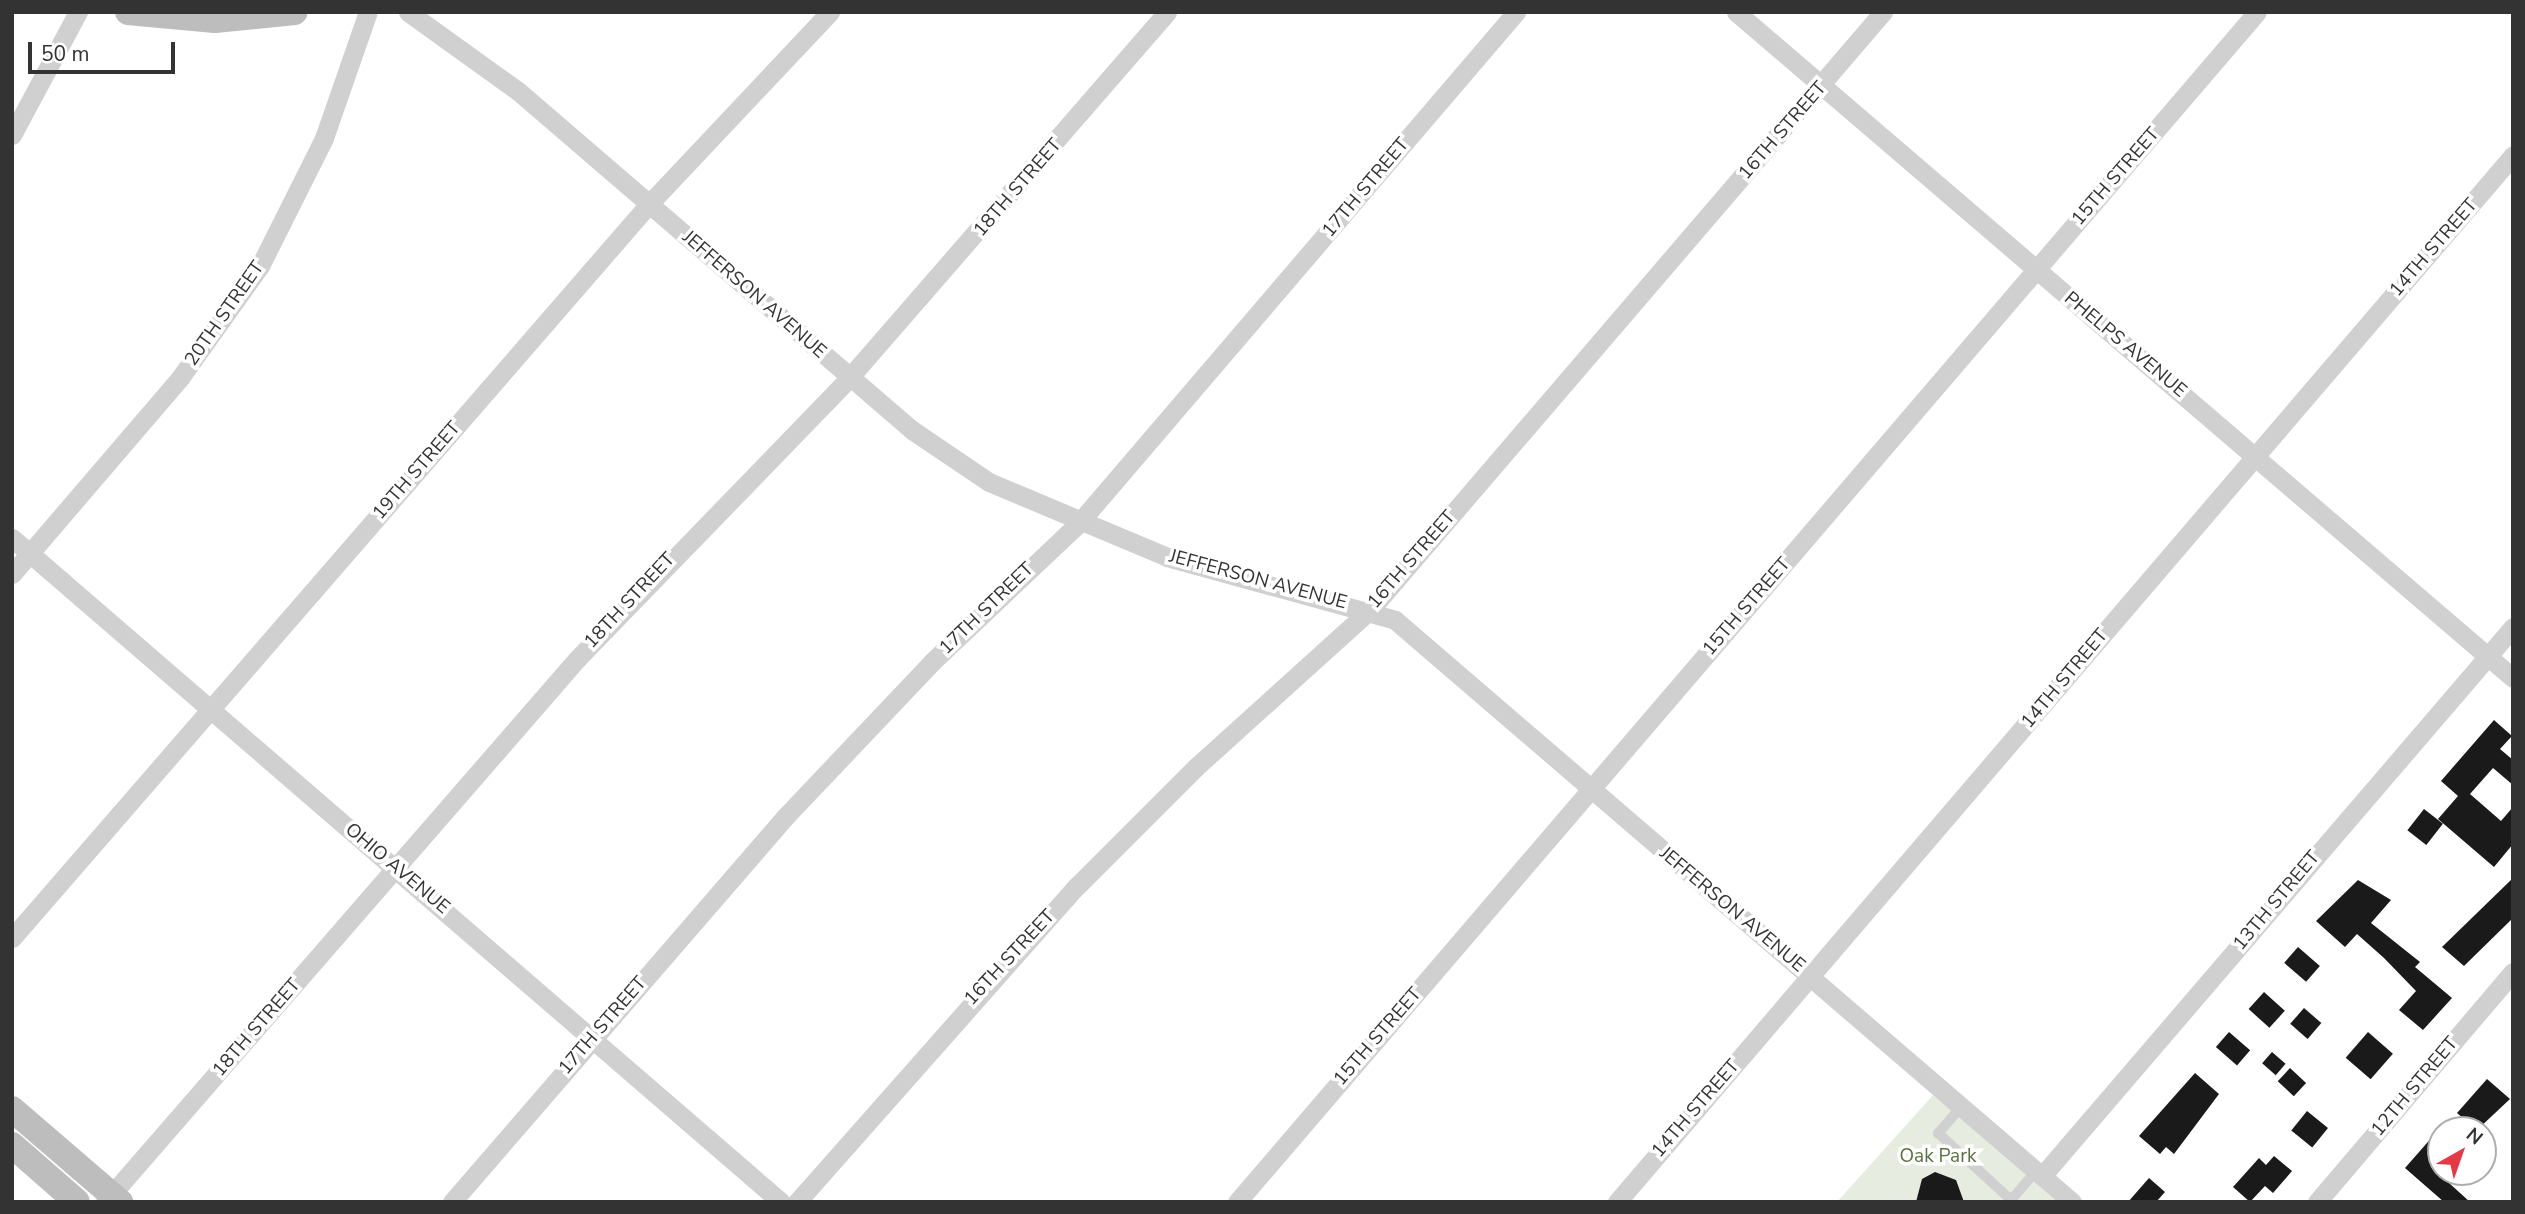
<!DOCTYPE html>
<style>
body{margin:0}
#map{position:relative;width:2525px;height:1214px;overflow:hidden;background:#fff;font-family:"Nunito Sans",sans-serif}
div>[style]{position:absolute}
.green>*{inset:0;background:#e6ecdf}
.building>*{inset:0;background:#1a1a1a;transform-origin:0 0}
.lane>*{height:10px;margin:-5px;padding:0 5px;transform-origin:5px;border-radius:5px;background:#d0d0d0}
.street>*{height:19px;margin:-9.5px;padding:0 9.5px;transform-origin:9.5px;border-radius:9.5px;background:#d0d0d0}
.secondary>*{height:26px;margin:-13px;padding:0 13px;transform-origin:13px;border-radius:13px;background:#bdbdbd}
span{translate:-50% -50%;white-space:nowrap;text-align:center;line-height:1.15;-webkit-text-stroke:7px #fff;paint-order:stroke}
.street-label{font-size:19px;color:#333}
.park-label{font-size:19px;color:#56703f}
.frame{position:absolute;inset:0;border:14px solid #333;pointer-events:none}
.north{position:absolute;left:2427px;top:1116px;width:70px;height:70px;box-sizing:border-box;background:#fff;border:2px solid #adadad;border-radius:50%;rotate:40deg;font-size:19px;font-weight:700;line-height:28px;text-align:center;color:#333}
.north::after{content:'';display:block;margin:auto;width:24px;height:32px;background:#e63946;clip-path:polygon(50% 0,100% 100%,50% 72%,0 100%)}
.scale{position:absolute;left:28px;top:42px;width:147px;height:32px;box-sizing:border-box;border:4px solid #333;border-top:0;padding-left:9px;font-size:21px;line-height:24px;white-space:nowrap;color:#333;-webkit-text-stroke:5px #fff;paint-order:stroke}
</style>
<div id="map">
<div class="green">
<div style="clip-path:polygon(1934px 1094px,2057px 1202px,1837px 1202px)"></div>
</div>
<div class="building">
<div style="clip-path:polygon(2494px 720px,2512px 736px,2500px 749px,2513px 760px,2513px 785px,2493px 768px,2470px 794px,2501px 821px,2513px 807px,2513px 844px,2494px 867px,2438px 819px,2458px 796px,2441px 781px)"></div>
<div style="left:2424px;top:809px;width:24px;height:27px;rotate:38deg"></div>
<div style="clip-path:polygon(2513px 878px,2513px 918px,2464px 966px,2442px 947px)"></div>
<div style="clip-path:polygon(2358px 880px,2391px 900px,2371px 923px,2420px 962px,2415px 967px,2452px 998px,2423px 1030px,2399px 1010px,2416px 991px,2384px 958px,2357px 934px,2345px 947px,2316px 921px)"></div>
<div style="left:2298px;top:947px;width:29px;height:21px;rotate:41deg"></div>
<div style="left:2264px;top:992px;width:28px;height:23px;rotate:42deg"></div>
<div style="left:2304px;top:1008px;width:23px;height:21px;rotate:41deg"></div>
<div style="left:2229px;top:1032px;width:28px;height:20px;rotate:41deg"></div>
<div style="left:2368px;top:1032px;width:33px;height:34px;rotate:41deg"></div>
<div style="left:2272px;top:1052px;width:18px;height:15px;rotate:41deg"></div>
<div style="left:2290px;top:1068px;width:22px;height:18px;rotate:43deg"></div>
<div style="clip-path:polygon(2195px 1073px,2219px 1094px,2174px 1154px,2166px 1147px,2160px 1154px,2139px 1136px)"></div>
<div style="clip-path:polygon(2487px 1079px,2510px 1099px,2477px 1130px,2457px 1113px)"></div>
<div style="left:2307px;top:1111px;width:27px;height:25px;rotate:39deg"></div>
<div style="clip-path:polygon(2441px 1127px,2441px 1172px,2458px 1172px,2449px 1183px,2470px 1202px,2444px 1202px,2405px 1168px)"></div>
<div style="clip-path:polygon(2274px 1156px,2292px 1171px,2273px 1193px,2265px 1186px,2250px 1202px,2233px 1187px,2259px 1158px,2266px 1165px)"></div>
<div style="clip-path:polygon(1935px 1172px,1956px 1180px,1964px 1202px,1916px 1202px,1922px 1179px)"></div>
<div style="clip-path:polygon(2149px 1178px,2165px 1192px,2156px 1202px,2128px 1202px)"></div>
</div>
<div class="lane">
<div style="left:1961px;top:1107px;width:35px;rotate:131deg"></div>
<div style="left:1938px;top:1133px;width:99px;rotate:42.5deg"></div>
<div style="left:2011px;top:1200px;width:38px;rotate:-49deg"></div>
</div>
<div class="street">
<div style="left:408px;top:12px;width:135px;rotate:35.7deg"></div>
<div style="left:518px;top:91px;width:520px;rotate:40.71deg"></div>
<div style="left:912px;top:430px;width:93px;rotate:34deg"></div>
<div style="left:989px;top:482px;width:193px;rotate:22.8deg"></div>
<div style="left:1167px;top:557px;width:237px;rotate:15.4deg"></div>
<div style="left:1395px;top:620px;width:893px;rotate:40.68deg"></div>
<div style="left:1736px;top:12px;width:1023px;rotate:40.6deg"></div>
<div style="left:12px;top:135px;width:140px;rotate:-61.8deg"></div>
<div style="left:12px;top:538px;width:1016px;rotate:40.81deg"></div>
<div style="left:12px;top:574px;width:258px;rotate:-49.4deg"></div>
<div style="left:180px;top:378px;width:138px;rotate:-54.5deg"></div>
<div style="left:260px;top:266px;width:143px;rotate:-63.4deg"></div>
<div style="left:324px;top:138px;width:133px;rotate:-70.8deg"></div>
<div style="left:12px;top:938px;width:972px;rotate:-49.05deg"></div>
<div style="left:649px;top:204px;width:264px;rotate:-46.7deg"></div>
<div style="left:2042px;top:1176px;width:723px;rotate:-49.37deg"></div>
<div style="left:105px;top:1202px;width:719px;rotate:-49deg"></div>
<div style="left:577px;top:659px;width:391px;rotate:-45.9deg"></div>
<div style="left:849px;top:378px;width:485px;rotate:-49deg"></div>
<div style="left:452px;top:1202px;width:509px;rotate:-49.14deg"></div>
<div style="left:785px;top:817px;width:215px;rotate:-46.5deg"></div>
<div style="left:933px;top:661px;width:199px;rotate:-43.4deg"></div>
<div style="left:1078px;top:524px;width:674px;rotate:-49.45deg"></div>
<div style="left:797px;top:1202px;width:422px;rotate:-48.5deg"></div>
<div style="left:1077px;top:886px;width:168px;rotate:-45deg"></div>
<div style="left:1196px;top:767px;width:234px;rotate:-42.1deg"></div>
<div style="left:1370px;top:610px;width:788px;rotate:-49.38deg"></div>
<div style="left:1237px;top:1202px;width:1567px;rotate:-49.4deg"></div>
<div style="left:1617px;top:1202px;width:1378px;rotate:-49.44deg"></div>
<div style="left:2317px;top:1202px;width:302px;rotate:-49.6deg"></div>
</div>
<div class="secondary">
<div style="left:128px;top:12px;width:87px;rotate:5.3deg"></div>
<div style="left:215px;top:20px;width:80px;rotate:-5.7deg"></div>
<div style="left:12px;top:1109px;width:143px;rotate:40.7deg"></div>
<div style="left:12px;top:1145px;width:86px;rotate:41.2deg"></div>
</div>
<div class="street-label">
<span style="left:1783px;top:131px;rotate:-49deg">16TH STREET</span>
<span style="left:2116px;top:177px;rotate:-49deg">15TH STREET</span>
<span style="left:1018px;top:188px;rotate:-49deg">18TH STREET</span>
<span style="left:1366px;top:188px;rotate:-50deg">17TH STREET</span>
<span style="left:2434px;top:248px;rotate:-49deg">14TH STREET</span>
<span style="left:754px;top:295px;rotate:41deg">JEFFERSON AVENUE</span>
<span style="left:225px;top:314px;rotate:-55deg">20TH STREET</span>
<span style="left:2125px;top:345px;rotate:40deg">PHELPS AVENUE</span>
<span style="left:417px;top:471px;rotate:-49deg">19TH STREET</span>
<span style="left:1412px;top:560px;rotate:-49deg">16TH STREET</span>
<span style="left:1258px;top:580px;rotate:15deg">JEFFERSON AVENUE</span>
<span style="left:630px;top:601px;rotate:-47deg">18TH STREET</span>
<span style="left:1747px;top:607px;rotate:-49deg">15TH STREET</span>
<span style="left:987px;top:609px;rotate:-44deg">17TH STREET</span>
<span style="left:2065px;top:679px;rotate:-50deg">14TH STREET</span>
<span style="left:397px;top:869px;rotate:40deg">OHIO AVENUE</span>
<span style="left:2277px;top:901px;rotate:-50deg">13TH STREET</span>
<span style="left:1732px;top:910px;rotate:40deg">JEFFERSON AVENUE</span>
<span style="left:1010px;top:958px;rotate:-47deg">16TH STREET</span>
<span style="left:603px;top:1026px;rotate:-49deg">17TH STREET</span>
<span style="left:257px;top:1028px;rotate:-49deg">18TH STREET</span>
<span style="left:1378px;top:1037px;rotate:-49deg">15TH STREET</span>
<span style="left:2415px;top:1087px;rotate:-50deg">12TH STREET</span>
<span style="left:1696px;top:1109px;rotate:-49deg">14TH STREET</span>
</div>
<div class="park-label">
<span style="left:1938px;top:1157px">Oak Park</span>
</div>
<div class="frame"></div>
<div class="north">N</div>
<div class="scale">50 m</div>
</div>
